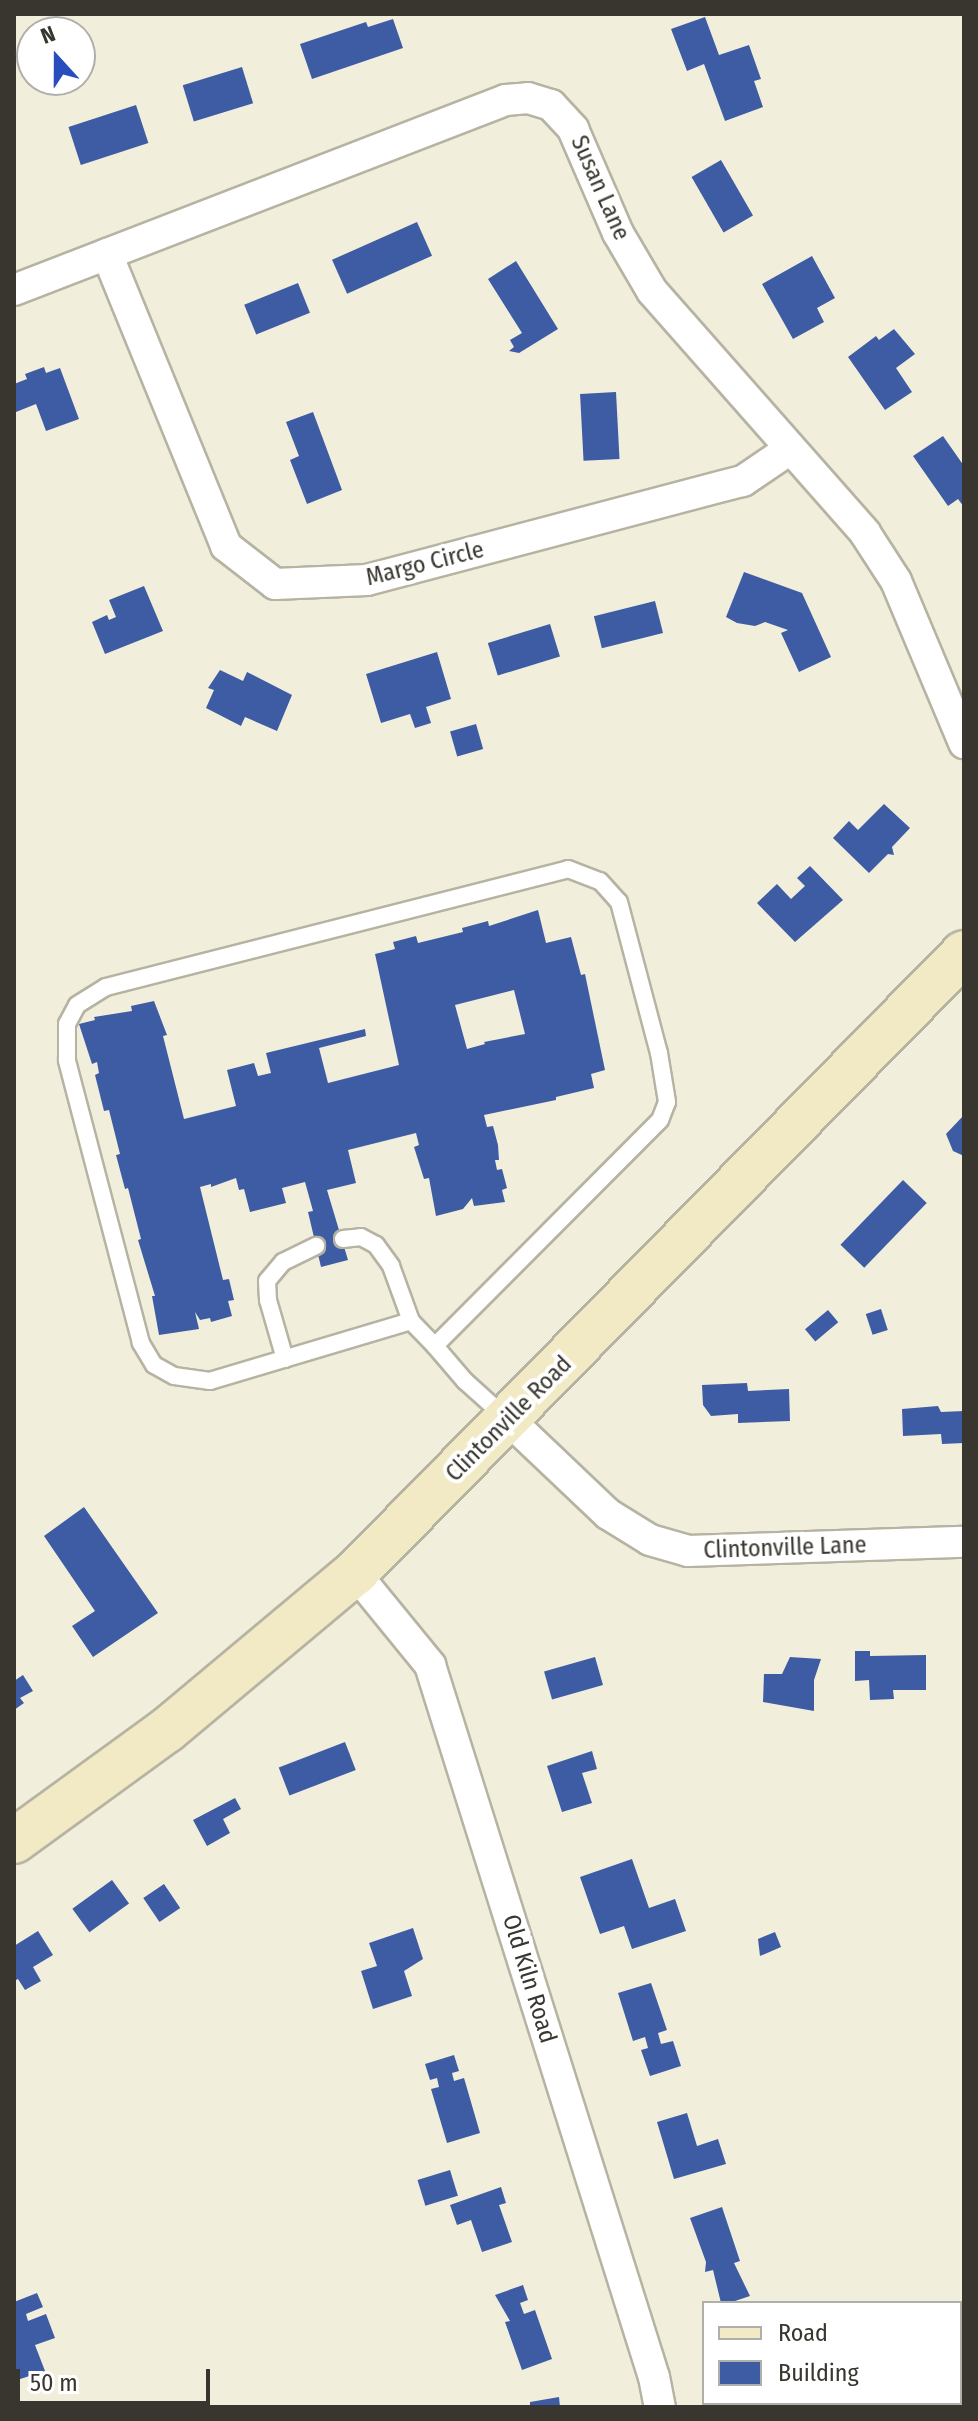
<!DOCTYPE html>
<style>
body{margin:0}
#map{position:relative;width:978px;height:2421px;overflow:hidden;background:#f2eedc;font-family:"Fira Sans Condensed",sans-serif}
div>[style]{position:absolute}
.building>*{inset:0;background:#3e5ca3;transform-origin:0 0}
.roads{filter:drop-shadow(2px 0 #b7b3a2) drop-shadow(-2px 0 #b7b3a2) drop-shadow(0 2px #b7b3a2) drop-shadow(0 -2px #b7b3a2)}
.lane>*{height:16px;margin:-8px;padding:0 8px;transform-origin:8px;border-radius:8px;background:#fff}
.street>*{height:30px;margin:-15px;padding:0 15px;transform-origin:15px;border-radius:15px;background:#fff}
.secondary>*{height:44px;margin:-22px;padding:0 22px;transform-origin:22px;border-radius:22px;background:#f2eac5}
span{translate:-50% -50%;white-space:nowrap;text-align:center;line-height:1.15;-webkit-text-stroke:8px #fff;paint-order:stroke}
.street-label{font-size:24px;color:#38362f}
.frame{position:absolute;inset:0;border:16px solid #38362f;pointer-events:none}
.legend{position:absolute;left:702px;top:2301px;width:260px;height:104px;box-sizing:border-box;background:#fff;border:2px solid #afafac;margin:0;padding:10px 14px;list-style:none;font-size:24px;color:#38362f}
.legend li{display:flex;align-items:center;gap:16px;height:40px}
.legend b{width:40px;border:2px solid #afafac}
.north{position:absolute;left:16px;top:16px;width:80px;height:80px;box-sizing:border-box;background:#fff;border:2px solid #afafac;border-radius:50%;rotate:339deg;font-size:22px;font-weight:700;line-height:32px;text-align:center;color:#38362f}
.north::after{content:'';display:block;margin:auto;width:28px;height:36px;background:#284ebd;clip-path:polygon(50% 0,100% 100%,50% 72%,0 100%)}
.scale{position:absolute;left:16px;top:2369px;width:194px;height:36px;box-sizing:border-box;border:4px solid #38362f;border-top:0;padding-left:10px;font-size:24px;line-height:28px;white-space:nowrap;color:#38362f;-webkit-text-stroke:6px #fff;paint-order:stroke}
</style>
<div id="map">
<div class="building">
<div style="clip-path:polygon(705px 17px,719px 55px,749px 45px,761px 79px,754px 81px,763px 107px,725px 121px,704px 64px,687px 71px,671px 29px)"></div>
<div style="clip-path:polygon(393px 19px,403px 48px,312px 79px,300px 44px,366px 22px,368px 27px)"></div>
<div style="left:242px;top:67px;width:38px;height:62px;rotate:73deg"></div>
<div style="left:136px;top:105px;width:40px;height:71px;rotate:72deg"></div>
<div style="left:721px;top:160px;width:64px;height:34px;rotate:60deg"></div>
<div style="left:417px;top:222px;width:37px;height:93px;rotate:66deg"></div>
<div style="clip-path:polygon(812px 256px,835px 298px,817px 308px,824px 322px,793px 339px,762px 284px)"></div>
<div style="clip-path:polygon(516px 261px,558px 329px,519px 353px,509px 351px,514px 347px,510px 340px,522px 333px,488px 279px)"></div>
<div style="left:298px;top:283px;width:32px;height:58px;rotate:68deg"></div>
<div style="clip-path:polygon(894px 329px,915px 354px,896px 368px,912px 392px,885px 410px,848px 357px,876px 336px,879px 340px)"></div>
<div style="clip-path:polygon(44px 367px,46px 373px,60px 368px,79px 419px,46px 431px,36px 404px,16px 412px,14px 406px,14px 384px,27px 379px,25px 374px)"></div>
<div style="left:616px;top:392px;width:67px;height:36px;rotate:87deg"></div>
<div style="clip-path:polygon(313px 412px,342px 490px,307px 504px,290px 460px,299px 456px,286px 422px)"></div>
<div style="clip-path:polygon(943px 436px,964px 466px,964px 507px,958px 499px,948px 506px,913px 456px)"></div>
<div style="clip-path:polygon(744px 572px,802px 593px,831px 657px,799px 672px,781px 633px,788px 630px,765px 622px,755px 626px,737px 623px,726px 617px)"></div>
<div style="clip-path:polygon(144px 586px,163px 631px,105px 654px,92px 622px,107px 615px,109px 620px,116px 617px,109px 600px)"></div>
<div style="left:655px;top:601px;width:33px;height:63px;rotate:76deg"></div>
<div style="left:550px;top:624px;width:34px;height:65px;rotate:73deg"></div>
<div style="clip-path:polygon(437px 652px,451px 699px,426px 707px,431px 723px,415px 728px,410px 714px,381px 723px,366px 674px)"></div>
<div style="clip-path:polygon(220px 670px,243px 681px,247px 672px,292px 695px,277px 731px,245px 717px,241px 726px,206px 708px,214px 690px,208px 688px)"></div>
<div style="left:476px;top:724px;width:26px;height:27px;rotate:74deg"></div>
<div style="clip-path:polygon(884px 804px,910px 828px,892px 847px,894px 855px,888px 854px,869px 873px,833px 838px,849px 821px,858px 830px)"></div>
<div style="clip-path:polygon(810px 866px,843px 900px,795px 942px,757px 903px,777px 884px,791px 899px,805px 886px,797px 878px)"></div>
<div style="clip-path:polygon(evenodd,538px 910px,546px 943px,571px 937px,581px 975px,585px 974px,605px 1070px,591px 1074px,594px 1088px,556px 1097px,556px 1100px,484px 1115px,487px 1127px,493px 1126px,498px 1145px,499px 1160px,495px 1160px,497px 1170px,502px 1169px,507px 1188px,502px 1190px,505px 1202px,474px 1206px,472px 1198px,463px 1209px,436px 1216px,429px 1178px,424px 1179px,414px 1147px,419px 1145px,416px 1133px,348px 1150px,356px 1183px,327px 1190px,348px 1260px,321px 1267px,308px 1212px,313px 1211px,305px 1182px,282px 1188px,286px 1203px,250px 1212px,244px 1189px,239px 1190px,236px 1178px,211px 1187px,211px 1184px,200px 1187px,223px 1280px,229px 1279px,234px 1300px,228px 1301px,232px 1316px,211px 1322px,210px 1318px,200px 1320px,195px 1312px,199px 1329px,159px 1335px,152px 1296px,155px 1296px,138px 1240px,141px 1239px,128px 1188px,125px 1189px,116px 1155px,120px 1154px,109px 1110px,104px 1111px,95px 1075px,99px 1073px,97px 1062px,92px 1064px,79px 1024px,95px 1020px,94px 1017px,132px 1011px,131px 1006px,154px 1001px,167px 1035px,163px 1036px,184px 1119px,236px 1106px,227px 1070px,254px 1063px,258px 1076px,271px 1073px,266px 1053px,365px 1029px,366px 1036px,319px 1048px,328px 1083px,399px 1065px,375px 954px,395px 949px,393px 942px,416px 936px,418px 943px,463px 932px,462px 928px,488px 921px,489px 926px,538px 910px,514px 990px,525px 1034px,484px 1042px,485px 1044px,467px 1049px,455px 1005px,514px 990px)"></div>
<div style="clip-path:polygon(964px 1115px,964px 1156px,953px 1151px,946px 1134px)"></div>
<div style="left:903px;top:1180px;width:33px;height:90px;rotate:44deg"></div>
<div style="left:881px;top:1309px;width:22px;height:16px;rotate:72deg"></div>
<div style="left:828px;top:1310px;width:16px;height:30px;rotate:50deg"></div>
<div style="clip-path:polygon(747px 1383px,748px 1391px,789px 1389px,790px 1421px,738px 1423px,738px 1414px,711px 1416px,703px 1405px,702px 1385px)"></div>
<div style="clip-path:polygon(938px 1406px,941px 1412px,964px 1411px,964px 1443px,942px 1444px,941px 1434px,903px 1436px,902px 1409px)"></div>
<div style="clip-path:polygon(84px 1507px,158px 1613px,93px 1657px,72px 1626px,95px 1611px,44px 1536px)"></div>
<div style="clip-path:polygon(855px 1651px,870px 1651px,870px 1656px,926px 1655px,926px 1690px,893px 1690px,894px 1699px,870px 1700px,869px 1680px,855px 1681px)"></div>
<div style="left:595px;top:1657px;width:29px;height:53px;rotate:74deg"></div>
<div style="clip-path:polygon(790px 1657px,821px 1659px,814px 1680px,814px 1711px,763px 1702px,764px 1674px,782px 1674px)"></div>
<div style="clip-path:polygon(23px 1675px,33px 1691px,20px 1698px,24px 1703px,14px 1710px,14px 1681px)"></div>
<div style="left:345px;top:1742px;width:30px;height:71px;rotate:69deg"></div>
<div style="clip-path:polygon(592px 1751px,597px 1769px,582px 1773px,592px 1803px,562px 1812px,547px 1766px)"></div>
<div style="clip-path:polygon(235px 1798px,241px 1809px,223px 1819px,230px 1833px,207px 1846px,193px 1820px)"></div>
<div style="clip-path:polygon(632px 1859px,649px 1908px,675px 1899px,686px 1931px,632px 1949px,624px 1926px,600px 1934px,580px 1877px)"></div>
<div style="left:112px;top:1880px;width:29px;height:49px;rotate:54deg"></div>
<div style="left:164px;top:1884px;width:29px;height:25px;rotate:56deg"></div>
<div style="clip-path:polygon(413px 1928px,423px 1959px,404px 1971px,412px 1996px,373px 2009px,361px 1971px,377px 1966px,369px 1943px)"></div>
<div style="clip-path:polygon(38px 1931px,53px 1955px,33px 1967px,41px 1981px,25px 1990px,18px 1979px,14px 1981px,14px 1946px)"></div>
<div style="clip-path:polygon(775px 1932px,781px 1947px,760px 1956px,758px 1939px)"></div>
<div style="clip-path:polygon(651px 1983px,667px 2030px,658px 2033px,661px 2044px,673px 2041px,681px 2066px,650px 2076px,641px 2050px,648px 2048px,645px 2037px,633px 2041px,618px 1993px)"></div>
<div style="clip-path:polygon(454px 2055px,459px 2071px,452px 2073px,454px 2081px,464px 2078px,480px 2133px,447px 2143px,431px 2089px,439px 2087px,437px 2078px,430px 2080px,425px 2064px)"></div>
<div style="clip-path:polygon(687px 2113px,697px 2146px,718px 2139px,726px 2164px,674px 2179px,657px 2122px)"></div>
<div style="left:450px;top:2170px;width:27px;height:34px;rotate:73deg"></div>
<div style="clip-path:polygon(501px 2187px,506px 2203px,499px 2205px,512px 2242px,482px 2252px,471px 2220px,457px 2225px,450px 2205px)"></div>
<div style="clip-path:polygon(722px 2207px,740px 2261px,734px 2263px,750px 2296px,729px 2303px,721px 2303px,713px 2270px,705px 2272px,706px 2262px,690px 2218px)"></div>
<div style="clip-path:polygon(523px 2285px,528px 2300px,520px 2303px,524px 2314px,535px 2310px,552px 2359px,522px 2370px,505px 2322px,510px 2321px,495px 2295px)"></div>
<div style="clip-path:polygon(37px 2293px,43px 2307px,26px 2314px,28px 2321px,46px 2314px,55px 2338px,35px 2345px,45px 2371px,14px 2381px,14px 2302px)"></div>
<div style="clip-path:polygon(559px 2397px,560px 2407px,530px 2407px,530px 2402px)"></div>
<div style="left:743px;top:2403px;width:32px;height:4px"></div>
</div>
<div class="roads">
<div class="lane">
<div style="left:343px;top:1239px;width:18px;rotate:-6deg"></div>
<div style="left:361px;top:1237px;width:17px;rotate:28deg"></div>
<div style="left:376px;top:1245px;width:26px;rotate:54deg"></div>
<div style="left:391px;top:1266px;width:59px;rotate:70deg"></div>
<div style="left:435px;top:1346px;width:35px;rotate:-134deg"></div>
<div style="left:411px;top:1321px;width:210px;rotate:163.4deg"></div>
<div style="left:210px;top:1381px;width:36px;rotate:-172deg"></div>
<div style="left:174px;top:1376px;width:23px;rotate:-151deg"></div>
<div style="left:154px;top:1365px;width:26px;rotate:-121deg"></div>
<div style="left:141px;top:1343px;width:293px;rotate:-104.7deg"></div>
<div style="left:67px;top:1060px;width:36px;rotate:-90deg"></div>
<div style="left:67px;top:1024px;width:21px;rotate:-62deg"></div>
<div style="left:77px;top:1005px;width:34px;rotate:-32deg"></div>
<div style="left:106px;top:987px;width:477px;rotate:-14.3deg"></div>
<div style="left:568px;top:869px;width:34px;rotate:21deg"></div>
<div style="left:600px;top:881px;width:28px;rotate:48deg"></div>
<div style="left:619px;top:902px;width:156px;rotate:75.2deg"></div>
<div style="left:659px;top:1053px;width:50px;rotate:80.7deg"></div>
<div style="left:667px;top:1102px;width:19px;rotate:111deg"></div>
<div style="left:660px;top:1120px;width:319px;rotate:134.9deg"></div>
<div style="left:435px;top:1346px;width:46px;rotate:49.4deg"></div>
<div style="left:465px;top:1381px;width:54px;rotate:42deg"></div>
<div style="left:285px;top:1359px;width:61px;rotate:-106.1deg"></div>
<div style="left:268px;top:1300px;width:19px;rotate:-93deg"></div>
<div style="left:267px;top:1281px;width:25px;rotate:-50deg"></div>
<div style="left:283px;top:1262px;width:37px;rotate:-26deg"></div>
</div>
<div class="street">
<div style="left:107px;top:254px;width:315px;rotate:67.8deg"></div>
<div style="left:226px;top:546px;width:62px;rotate:37.8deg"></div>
<div style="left:275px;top:584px;width:92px;rotate:-2.5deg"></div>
<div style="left:367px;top:580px;width:389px;rotate:-14.8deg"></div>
<div style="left:743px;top:481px;width:57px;rotate:-34.2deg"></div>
<div style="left:14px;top:290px;width:527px;rotate:-21.12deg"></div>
<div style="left:506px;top:100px;width:22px;rotate:-5deg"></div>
<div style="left:528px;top:98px;width:24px;rotate:17deg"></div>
<div style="left:551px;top:105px;width:33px;rotate:47deg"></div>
<div style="left:573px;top:129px;width:113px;rotate:66.6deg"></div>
<div style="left:618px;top:233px;width:67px;rotate:59.6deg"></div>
<div style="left:652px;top:291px;width:322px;rotate:48.6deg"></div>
<div style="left:865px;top:533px;width:57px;rotate:57.1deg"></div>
<div style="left:896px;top:581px;width:176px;rotate:67.2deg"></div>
<div style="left:509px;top:1420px;width:137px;rotate:43.5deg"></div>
<div style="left:608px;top:1514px;width:49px;rotate:31.8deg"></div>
<div style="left:650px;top:1540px;width:40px;rotate:16deg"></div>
<div style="left:688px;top:1551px;width:276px;rotate:-1.9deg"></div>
<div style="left:355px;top:1573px;width:119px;rotate:50.8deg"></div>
<div style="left:430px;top:1665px;width:746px;rotate:72.54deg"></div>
<div style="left:654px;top:2377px;width:31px;rotate:79deg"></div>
</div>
<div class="secondary">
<div style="left:14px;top:1841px;width:189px;rotate:-36deg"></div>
<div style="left:167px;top:1730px;width:245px;rotate:-39.9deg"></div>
<div style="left:355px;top:1573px;width:869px;rotate:-45.51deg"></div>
</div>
</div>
<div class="street-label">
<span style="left:600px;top:188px;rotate:66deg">Susan Lane</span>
<span style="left:425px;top:564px;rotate:-14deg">Margo Circle</span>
<span style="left:509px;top:1419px;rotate:-45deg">Clintonville Road</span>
<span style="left:785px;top:1548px;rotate:-2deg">Clintonville Lane</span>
<span style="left:529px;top:1979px;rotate:73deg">Old Kiln Road</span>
</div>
<div class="frame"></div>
<ul class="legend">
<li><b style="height:10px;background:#f2eac5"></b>Road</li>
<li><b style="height:22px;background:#3e5ca3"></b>Building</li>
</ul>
<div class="north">N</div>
<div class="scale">50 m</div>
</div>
